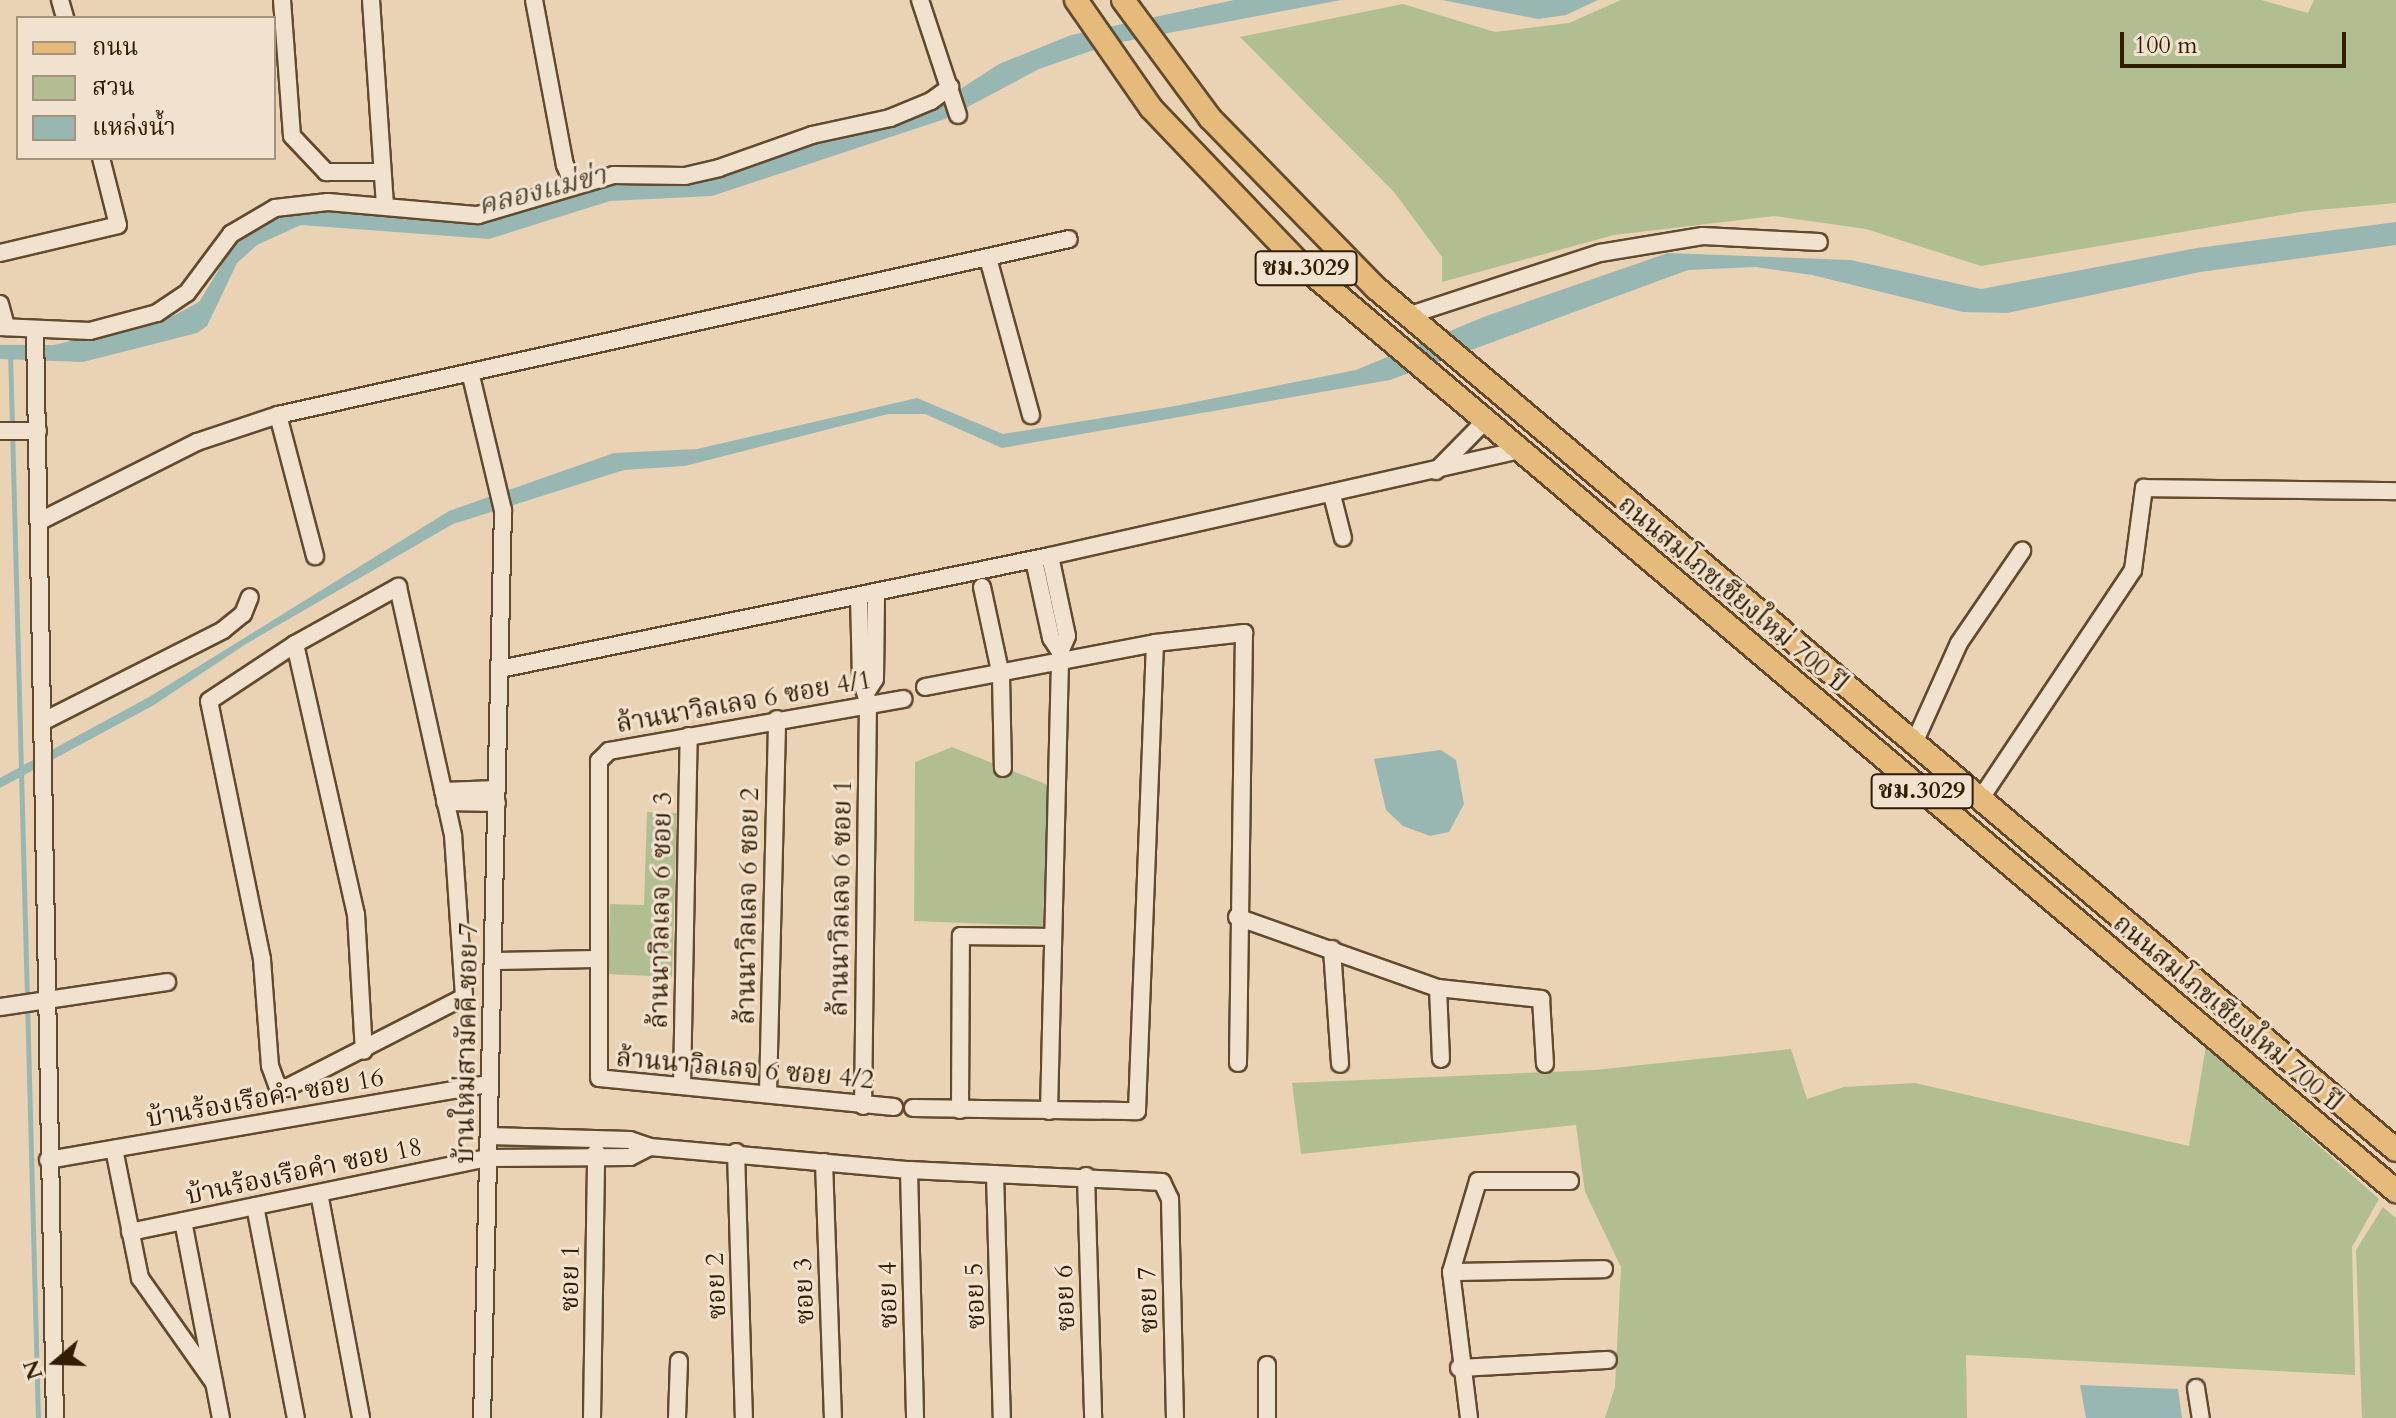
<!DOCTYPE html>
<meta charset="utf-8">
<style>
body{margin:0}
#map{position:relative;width:2396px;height:1418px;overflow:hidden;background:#ead3b5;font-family:Cardo,"Noto Serif Thai",serif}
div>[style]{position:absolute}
.green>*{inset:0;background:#b1be92}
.water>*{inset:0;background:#98b7b2}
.stream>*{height:5px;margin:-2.5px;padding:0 2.5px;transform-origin:2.5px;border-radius:2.5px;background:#98b7b2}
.roads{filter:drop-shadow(2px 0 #614a2d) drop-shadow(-2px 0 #614a2d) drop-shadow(0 2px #614a2d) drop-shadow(0 -2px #614a2d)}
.minor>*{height:16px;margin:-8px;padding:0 8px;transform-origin:8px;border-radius:8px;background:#f1e2cf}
.major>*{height:22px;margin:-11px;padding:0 11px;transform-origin:11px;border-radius:11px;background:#e5ba7a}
span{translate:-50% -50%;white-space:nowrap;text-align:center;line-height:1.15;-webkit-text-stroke:6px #f1e2cf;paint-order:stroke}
.shield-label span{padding:2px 6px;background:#f1e2cf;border:2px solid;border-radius:6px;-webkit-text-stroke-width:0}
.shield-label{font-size:24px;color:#331d00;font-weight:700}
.street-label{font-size:26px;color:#331d00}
.water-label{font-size:28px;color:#514b35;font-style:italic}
.legend{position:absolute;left:16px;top:16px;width:260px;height:144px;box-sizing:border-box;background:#f1e2cf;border:2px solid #a5937c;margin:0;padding:10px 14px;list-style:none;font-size:24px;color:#331d00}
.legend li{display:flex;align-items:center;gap:16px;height:40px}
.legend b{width:40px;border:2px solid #a5937c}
.north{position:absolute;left:16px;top:1322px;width:80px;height:80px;-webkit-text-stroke:6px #f1e2cf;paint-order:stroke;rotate:251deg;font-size:22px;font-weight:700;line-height:32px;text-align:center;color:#331d00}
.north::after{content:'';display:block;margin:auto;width:28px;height:36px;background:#331d00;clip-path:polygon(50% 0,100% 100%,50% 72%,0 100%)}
.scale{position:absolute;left:2120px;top:32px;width:226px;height:36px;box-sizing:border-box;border:4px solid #331d00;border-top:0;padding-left:10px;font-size:24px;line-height:28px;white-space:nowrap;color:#331d00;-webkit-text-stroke:6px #f1e2cf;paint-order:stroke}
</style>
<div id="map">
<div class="green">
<div style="clip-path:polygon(1621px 0,2261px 0,2308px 13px,2314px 0,2396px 0,2396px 203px,2306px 211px,1981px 266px,1866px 229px,1774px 216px,1614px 235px,1442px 282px,1442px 257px,1394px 192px,1240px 37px,1403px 4px,1495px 32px,1569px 23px)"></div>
<div style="clip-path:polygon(952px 747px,1048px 785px,1043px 926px,914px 921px,915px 762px)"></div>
<div style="clip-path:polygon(647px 812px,677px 813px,672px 977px,608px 974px,610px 904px,644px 905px)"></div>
<div style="clip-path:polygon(2206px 1046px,2379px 1199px,2352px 1247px,2355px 1375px,1966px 1355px,1967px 1418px,1605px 1418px,1615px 1387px,1621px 1267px,1585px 1192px,1576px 1125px,1301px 1154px,1292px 1083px,1595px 1070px,1791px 1049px,1807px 1099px,1844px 1087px,1915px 1083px,2189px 1146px)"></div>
<div style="clip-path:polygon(2383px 1207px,2396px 1218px,2396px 1418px,2362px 1418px,2356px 1250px)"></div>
</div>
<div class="water">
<div style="clip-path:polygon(1234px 0,1341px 0,1111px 44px,1039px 69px,945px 119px,712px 196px,610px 201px,489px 239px,301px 225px,257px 245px,237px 263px,207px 326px,197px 333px,83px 362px,0 359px,0 345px,54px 345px,173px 316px,199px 302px,246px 225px,301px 205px,468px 220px,615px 178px,677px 184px,706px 180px,933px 107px,999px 64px,1071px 35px)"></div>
<div style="clip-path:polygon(1442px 0,1598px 0,1566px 15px,1538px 19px)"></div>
<div style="clip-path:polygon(2396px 222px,2396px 245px,2200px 272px,2007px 313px,1963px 312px,1812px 275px,1756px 267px,1688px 270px,1390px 380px,1002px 448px,925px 414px,888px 414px,685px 466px,624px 470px,453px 524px,246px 644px,154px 705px,0 788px,0 778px,149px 697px,449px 511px,614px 453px,697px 449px,917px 398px,1003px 434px,1175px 406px,1356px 370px,1486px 316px,1668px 253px,1851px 260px,1981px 289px,2197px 248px)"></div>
<div style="clip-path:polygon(1441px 750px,1456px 760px,1464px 804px,1449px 832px,1430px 836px,1403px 826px,1386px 810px,1374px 759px)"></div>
<div style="clip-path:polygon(2080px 1385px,2178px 1389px,2182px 1418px,2086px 1418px)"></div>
</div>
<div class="stream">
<div style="left:10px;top:351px;width:1067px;rotate:88.5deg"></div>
</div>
<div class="roads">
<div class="minor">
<div style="left:60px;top:0;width:19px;rotate:74deg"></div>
<div style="left:282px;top:0;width:136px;rotate:85.8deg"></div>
<div style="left:292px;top:136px;width:50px;rotate:46.6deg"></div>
<div style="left:326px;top:172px;width:55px"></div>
<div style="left:371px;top:0;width:207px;rotate:86.1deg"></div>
<div style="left:534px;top:0;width:168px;rotate:79.4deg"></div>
<div style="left:565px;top:165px;width:23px;rotate:67deg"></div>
<div style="left:920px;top:0;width:121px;rotate:71.7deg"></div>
<div style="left:0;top:253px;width:121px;rotate:-13.3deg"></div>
<div style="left:118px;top:225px;width:69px;rotate:-104.2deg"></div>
<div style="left:988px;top:258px;width:163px;rotate:74.7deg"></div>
<div style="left:0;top:304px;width:24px;rotate:75deg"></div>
<div style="left:1410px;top:315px;width:200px;rotate:-18.1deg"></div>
<div style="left:1600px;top:253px;width:104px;rotate:-9.4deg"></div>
<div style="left:1703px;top:236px;width:116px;rotate:3deg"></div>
<div style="left:0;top:327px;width:90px;rotate:2.5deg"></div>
<div style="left:90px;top:331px;width:69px;rotate:-15deg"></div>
<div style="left:157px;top:313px;width:36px;rotate:-34deg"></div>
<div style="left:187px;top:293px;width:74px;rotate:-53.3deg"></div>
<div style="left:231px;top:234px;width:51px;rotate:-30.6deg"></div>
<div style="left:275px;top:208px;width:53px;rotate:-6.5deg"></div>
<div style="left:328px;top:202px;width:151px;rotate:5deg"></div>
<div style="left:478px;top:215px;width:142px;rotate:-16.4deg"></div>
<div style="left:614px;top:175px;width:71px;rotate:0.8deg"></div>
<div style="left:685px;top:176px;width:35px;rotate:-13deg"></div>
<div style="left:719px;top:168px;width:99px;rotate:-19.5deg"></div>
<div style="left:812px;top:135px;width:80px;rotate:-12.3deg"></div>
<div style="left:890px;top:118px;width:44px;rotate:-22.5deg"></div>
<div style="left:931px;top:101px;width:24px;rotate:-36deg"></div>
<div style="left:35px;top:331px;width:1087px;rotate:88.95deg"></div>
<div style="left:471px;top:376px;width:138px;rotate:76.6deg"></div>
<div style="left:503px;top:510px;width:908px;rotate:91.32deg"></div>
<div style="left:278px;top:415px;width:146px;rotate:75.3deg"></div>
<div style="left:0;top:431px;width:38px"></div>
<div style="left:1436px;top:471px;width:70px;rotate:-45.6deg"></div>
<div style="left:1332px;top:495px;width:44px;rotate:75.7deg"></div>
<div style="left:40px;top:521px;width:176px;rotate:-26.7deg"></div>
<div style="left:197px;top:442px;width:85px;rotate:-18.4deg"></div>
<div style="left:278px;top:415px;width:810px;rotate:-12.54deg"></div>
<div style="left:1034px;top:560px;width:80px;rotate:77.7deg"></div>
<div style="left:1051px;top:638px;width:17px;rotate:57deg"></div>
<div style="left:398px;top:587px;width:254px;rotate:77.5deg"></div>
<div style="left:453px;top:835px;width:162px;rotate:86.1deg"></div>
<div style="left:464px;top:997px;width:200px;rotate:152.9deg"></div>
<div style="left:286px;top:1088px;width:9px;rotate:-162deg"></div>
<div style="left:277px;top:1085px;width:20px;rotate:-110deg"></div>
<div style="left:270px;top:1066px;width:107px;rotate:-94.3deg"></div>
<div style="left:262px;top:959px;width:263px;rotate:-101.6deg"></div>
<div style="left:209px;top:701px;width:103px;rotate:-33.5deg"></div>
<div style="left:295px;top:644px;width:118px;rotate:-29deg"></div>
<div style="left:982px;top:587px;width:91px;rotate:77.9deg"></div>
<div style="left:1001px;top:676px;width:92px;rotate:88.8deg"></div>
<div style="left:859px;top:596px;width:84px;rotate:88.6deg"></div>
<div style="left:861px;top:680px;width:23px;rotate:72deg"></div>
<div style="left:868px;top:702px;width:404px;rotate:90.7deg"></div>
<div style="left:295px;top:644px;width:277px;rotate:77.3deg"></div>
<div style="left:356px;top:914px;width:137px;rotate:86.7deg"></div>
<div style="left:500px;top:669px;width:561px;rotate:-11.61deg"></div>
<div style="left:1050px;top:556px;width:482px;rotate:-12.7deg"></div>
<div style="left:925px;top:687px;width:234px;rotate:-10.8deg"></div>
<div style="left:1155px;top:643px;width:90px;rotate:-6.4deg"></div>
<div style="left:1244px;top:633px;width:430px;rotate:90.8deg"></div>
<div style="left:868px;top:690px;width:13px;rotate:-58deg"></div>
<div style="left:875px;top:679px;width:86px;rotate:-89.3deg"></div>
<div style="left:44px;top:721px;width:201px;rotate:-26.9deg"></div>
<div style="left:223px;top:630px;width:26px;rotate:-39deg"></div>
<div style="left:243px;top:614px;width:18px;rotate:-68deg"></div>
<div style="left:1915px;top:741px;width:107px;rotate:-65.8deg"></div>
<div style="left:1959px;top:643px;width:112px;rotate:-55.6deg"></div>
<div style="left:443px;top:791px;width:54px;rotate:-2.1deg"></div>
<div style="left:1981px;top:798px;width:274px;rotate:-56.3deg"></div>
<div style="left:2133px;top:570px;width:83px;rotate:-82.4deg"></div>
<div style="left:2144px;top:488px;width:252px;rotate:0.7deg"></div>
<div style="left:445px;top:802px;width:52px;rotate:1.1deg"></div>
<div style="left:1237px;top:917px;width:213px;rotate:19.5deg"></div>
<div style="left:1438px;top:988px;width:104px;rotate:6.1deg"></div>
<div style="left:1541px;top:999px;width:65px;rotate:86.5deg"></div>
<div style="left:1332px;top:949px;width:115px;rotate:86deg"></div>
<div style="left:493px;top:961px;width:106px;rotate:-1.1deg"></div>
<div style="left:1438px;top:988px;width:71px;rotate:87.6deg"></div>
<div style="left:0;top:1007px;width:169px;rotate:-8.5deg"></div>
<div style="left:682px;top:1085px;width:349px;rotate:-88.9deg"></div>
<div style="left:768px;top:1093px;width:374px;rotate:-88.6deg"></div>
<div style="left:894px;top:1107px;width:296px;rotate:-174.4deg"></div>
<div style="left:599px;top:1078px;width:317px;rotate:-90deg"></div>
<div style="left:599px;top:761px;width:14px;rotate:-45deg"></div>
<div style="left:609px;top:751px;width:299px;rotate:-10deg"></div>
<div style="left:913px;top:1108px;width:224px;rotate:0.8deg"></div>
<div style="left:1137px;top:1111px;width:468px;rotate:-87.8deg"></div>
<div style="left:960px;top:1110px;width:174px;rotate:-89.7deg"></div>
<div style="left:961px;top:936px;width:92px;rotate:0.6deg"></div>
<div style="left:1049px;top:1111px;width:459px;rotate:-88.6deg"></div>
<div style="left:1060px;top:652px;width:17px;rotate:-66deg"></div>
<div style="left:1067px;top:636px;width:82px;rotate:-102deg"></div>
<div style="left:489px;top:1136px;width:141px;rotate:1.6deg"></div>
<div style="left:630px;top:1140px;width:21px;rotate:19deg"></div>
<div style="left:650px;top:1147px;width:260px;rotate:5.1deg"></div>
<div style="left:909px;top:1170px;width:253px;rotate:2.7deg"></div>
<div style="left:1162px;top:1182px;width:19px;rotate:65deg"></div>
<div style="left:1170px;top:1199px;width:219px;rotate:88.7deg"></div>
<div style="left:114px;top:1149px;width:132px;rotate:78.6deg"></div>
<div style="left:140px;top:1278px;width:128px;rotate:54.8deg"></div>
<div style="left:736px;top:1152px;width:266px;rotate:88.3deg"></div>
<div style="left:48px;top:1160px;width:448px;rotate:-9.8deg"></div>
<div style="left:824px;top:1162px;width:256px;rotate:88deg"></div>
<div style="left:909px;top:1170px;width:248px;rotate:88.6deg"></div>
<div style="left:995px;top:1174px;width:244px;rotate:88.4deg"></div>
<div style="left:1086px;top:1176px;width:242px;rotate:88.3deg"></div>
<div style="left:319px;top:1193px;width:229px;rotate:79.4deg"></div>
<div style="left:255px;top:1206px;width:216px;rotate:79.1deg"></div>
<div style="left:183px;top:1221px;width:201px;rotate:79.1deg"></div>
<div style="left:130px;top:1232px;width:366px;rotate:-11.7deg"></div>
<div style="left:488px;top:1158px;width:142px;rotate:-0.4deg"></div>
<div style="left:630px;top:1157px;width:22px;rotate:-27deg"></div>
<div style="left:1451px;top:1272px;width:153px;rotate:-1.1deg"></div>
<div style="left:1267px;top:1365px;width:53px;rotate:90deg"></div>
<div style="left:1459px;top:1368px;width:149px;rotate:-3.1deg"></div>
<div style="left:2196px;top:1388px;width:30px;rotate:81deg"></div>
<div style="left:592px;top:1418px;width:266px;rotate:-89.1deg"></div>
<div style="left:677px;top:1418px;width:57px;rotate:-88deg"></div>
<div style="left:1469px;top:1418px;width:147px;rotate:-97deg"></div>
<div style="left:1451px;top:1272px;width:95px;rotate:-73.5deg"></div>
<div style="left:1478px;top:1181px;width:92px"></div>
</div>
<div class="major">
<div style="left:1076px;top:0;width:131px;rotate:55.2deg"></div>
<div style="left:1151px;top:108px;width:211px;rotate:46.3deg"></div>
<div style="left:1297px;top:261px;width:1440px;rotate:40.24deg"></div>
<div style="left:1123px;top:0;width:147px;rotate:53.6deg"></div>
<div style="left:1210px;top:118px;width:238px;rotate:45.7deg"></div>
<div style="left:1376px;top:288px;width:1335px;rotate:40.2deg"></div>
</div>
</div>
<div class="shield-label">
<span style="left:1306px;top:268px">ชม.3029</span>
<span style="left:1922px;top:791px">ชม.3029</span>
</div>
<div class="street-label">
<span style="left:1733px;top:594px;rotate:40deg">ถนนสมโภชเชียงใหม่ 700 ปี</span>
<span style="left:744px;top:702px;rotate:-10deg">ล้านนาวิลเลจ 6 ซอย 4/1</span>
<span style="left:841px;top:898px;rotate:-89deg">ล้านนาวิลเลจ 6 ซอย 1</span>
<span style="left:748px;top:906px;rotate:-89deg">ล้านนาวิลเลจ 6 ซอย 2</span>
<span style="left:661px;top:910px;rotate:-89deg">ล้านนาวิลเลจ 6 ซอย 3</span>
<span style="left:2228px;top:1013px;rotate:40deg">ถนนสมโภชเชียงใหม่ 700 ปี</span>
<span style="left:467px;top:1043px;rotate:-89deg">บ้านใหม่สามัคคี ซอย 7</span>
<span style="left:745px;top:1069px;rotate:5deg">ล้านนาวิลเลจ 6 ซอย 4/2</span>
<span style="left:265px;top:1098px;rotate:-10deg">บ้านร้องเรือคำ ซอย 16</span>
<span style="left:304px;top:1171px;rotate:-12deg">บ้านร้องเรือคำ ซอย 18</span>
<span style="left:570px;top:1278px;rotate:-89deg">ซอย 1</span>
<span style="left:716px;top:1286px;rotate:-92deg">ซอย 2</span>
<span style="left:804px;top:1291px;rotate:-92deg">ซอย 3</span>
<span style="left:888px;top:1295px;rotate:-91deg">ซอย 4</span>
<span style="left:975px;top:1296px;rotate:-92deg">ซอย 5</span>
<span style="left:1065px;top:1298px;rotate:-92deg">ซอย 6</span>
<span style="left:1148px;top:1300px;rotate:-92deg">ซอย 7</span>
</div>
<div class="water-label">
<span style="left:542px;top:190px;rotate:-14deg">คลองแม่ข่า</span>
</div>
<ul class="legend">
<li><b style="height:10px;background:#e5ba7a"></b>ถนน</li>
<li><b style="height:22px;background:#b1be92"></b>สวน</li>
<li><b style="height:22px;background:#98b7b2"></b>แหล่งน้ำ</li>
</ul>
<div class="north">N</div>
<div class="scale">100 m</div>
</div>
